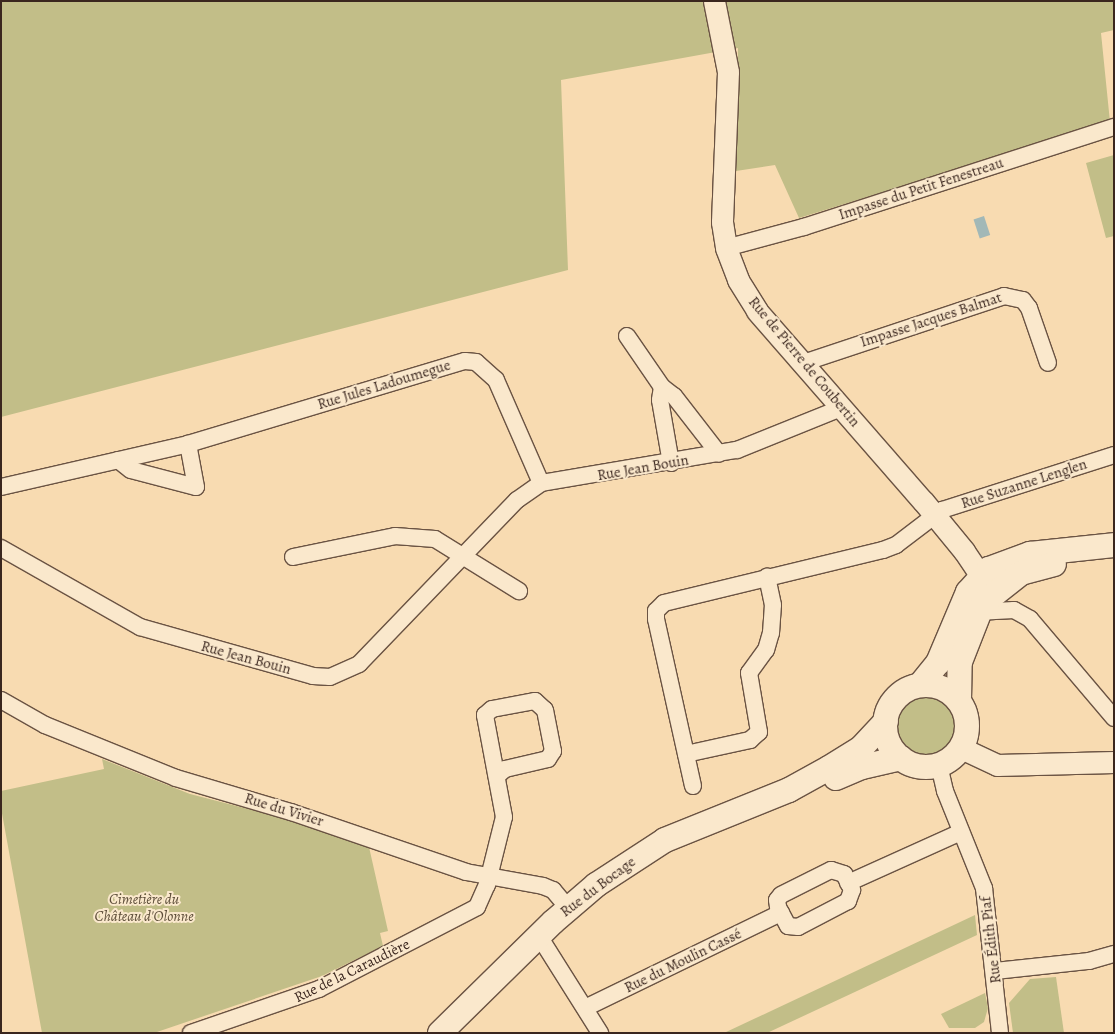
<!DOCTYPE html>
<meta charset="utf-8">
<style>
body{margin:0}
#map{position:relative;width:1115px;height:1034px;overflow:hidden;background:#f8dbb1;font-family:Alegreya,serif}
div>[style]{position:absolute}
.green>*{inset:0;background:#c2be88}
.round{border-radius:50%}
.water>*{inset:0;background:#a2b8b7;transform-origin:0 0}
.roads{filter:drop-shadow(1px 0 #6a5343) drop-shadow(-1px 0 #6a5343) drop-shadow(0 1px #6a5343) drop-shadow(0 -1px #6a5343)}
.minor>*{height:16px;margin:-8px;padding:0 8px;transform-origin:8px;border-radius:8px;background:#fae8cc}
.tertiary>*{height:21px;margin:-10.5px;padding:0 10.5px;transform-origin:10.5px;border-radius:10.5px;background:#fae8cc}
.secondary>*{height:24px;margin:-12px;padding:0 12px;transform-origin:12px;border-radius:12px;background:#fae8cc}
.secondary>.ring{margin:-12px;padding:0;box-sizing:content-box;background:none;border:24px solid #fae8cc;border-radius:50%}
span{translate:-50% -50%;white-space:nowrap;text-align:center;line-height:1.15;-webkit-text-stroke:4px #fae8cc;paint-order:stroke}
.street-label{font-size:15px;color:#3a261e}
.park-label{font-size:15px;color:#5c4c38;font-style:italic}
.frame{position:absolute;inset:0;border:2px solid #3a261e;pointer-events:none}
</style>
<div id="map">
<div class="green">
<div style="clip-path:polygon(1px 1px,1114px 1px,1114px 30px,1101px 33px,1110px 122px,799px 218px,775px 165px,736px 171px,738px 48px,561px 80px,568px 270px,1px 417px)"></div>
<div style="clip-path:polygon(1114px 155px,1114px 236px,1106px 238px,1086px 163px)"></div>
<div class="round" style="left:893px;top:692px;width:66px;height:66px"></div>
<div style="clip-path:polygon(102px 759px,190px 794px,299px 822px,369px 847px,388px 931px,380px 933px,383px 946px,322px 976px,154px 1033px,42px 1033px,1px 808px,1px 791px,104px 769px)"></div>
<div style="clip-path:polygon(975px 915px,977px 935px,767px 1033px,724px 1033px)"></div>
<div style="clip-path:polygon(1056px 977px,1064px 1033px,1013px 1033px,1009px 1003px,1030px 979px)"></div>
<div style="clip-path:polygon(985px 993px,988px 1008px,984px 1022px,975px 1028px,949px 1028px,941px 1014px)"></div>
</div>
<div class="water">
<div style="left:984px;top:216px;width:20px;height:11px;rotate:72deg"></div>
</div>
<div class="roads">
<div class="minor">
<div style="left:726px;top:248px;width:81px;rotate:-15.1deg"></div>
<div style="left:804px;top:227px;width:326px;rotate:-17.9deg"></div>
<div style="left:627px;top:336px;width:62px;rotate:55.5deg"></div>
<div style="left:662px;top:387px;width:15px;rotate:37deg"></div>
<div style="left:674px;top:396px;width:73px;rotate:52.2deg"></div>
<div style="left:803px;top:363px;width:212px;rotate:-18.4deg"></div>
<div style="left:1004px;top:296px;width:19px;rotate:12deg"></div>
<div style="left:1023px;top:300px;width:10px;rotate:53deg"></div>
<div style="left:1029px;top:308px;width:58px;rotate:70.9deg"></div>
<div style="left:662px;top:387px;width:13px;rotate:99deg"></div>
<div style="left:660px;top:400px;width:64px;rotate:80.1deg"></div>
<div style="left:118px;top:460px;width:16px;rotate:38deg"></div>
<div style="left:131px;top:470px;width:67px;rotate:14.7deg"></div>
<div style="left:196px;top:487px;width:44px;rotate:-100.5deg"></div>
<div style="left:1px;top:487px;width:192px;rotate:-12.9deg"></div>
<div style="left:188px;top:444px;width:289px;rotate:-16.7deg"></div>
<div style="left:465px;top:361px;width:11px;rotate:5deg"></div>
<div style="left:476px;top:362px;width:27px;rotate:42deg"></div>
<div style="left:496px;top:380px;width:112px;rotate:66.4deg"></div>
<div style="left:1px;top:548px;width:160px;rotate:29.6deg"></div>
<div style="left:140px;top:627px;width:180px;rotate:15.8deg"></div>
<div style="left:313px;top:676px;width:17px;rotate:3deg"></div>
<div style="left:330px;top:677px;width:32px;rotate:-24deg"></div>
<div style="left:359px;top:664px;width:228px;rotate:-46.1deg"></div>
<div style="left:517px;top:500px;width:29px;rotate:-35deg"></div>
<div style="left:541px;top:483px;width:199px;rotate:-9.6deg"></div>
<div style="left:737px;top:450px;width:112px;rotate:-22deg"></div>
<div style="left:293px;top:557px;width:104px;rotate:-11.6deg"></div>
<div style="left:395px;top:536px;width:40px;rotate:4.3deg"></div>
<div style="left:435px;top:539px;width:99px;rotate:31.8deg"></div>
<div style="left:977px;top:612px;width:37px;rotate:-3deg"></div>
<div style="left:1014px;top:610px;width:18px;rotate:29deg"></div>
<div style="left:1030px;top:619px;width:130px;rotate:49.7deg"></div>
<div style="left:1px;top:700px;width:51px;rotate:29.6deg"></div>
<div style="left:45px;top:725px;width:141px;rotate:22deg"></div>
<div style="left:176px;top:778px;width:120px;rotate:16.5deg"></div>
<div style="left:291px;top:812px;width:185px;rotate:18.9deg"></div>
<div style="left:466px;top:872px;width:78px;rotate:10.3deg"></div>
<div style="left:543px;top:886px;width:11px;rotate:22deg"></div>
<div style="left:553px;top:890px;width:23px;rotate:50deg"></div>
<div style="left:686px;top:754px;width:66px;rotate:-12.3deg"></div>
<div style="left:750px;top:740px;width:12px;rotate:-42deg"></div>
<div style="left:759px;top:732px;width:60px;rotate:-99.6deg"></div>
<div style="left:749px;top:673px;width:29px;rotate:-54deg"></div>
<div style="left:766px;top:650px;width:18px;rotate:-74deg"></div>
<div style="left:771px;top:633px;width:28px;rotate:-86deg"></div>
<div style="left:773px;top:605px;width:29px;rotate:-102deg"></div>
<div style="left:939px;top:765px;width:27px;rotate:77deg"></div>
<div style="left:945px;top:791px;width:105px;rotate:68.1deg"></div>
<div style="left:984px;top:888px;width:146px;rotate:83.7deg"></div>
<div style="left:693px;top:786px;width:171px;rotate:-102.5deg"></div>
<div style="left:656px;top:619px;width:8px;rotate:-90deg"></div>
<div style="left:656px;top:611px;width:11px;rotate:-45deg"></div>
<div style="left:664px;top:603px;width:225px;rotate:-13.6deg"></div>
<div style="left:883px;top:550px;width:14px;rotate:-21deg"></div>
<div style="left:896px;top:545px;width:58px;rotate:-37.3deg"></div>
<div style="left:942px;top:510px;width:181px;rotate:-17.7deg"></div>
<div style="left:831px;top:870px;width:14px;rotate:17deg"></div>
<div style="left:844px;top:874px;width:18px;rotate:63deg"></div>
<div style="left:852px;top:890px;width:12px;rotate:110deg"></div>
<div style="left:848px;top:901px;width:56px;rotate:152.5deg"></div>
<div style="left:798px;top:927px;width:10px;rotate:-174deg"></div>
<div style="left:788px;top:926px;width:21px;rotate:-118deg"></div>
<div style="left:778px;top:907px;width:7px;rotate:-98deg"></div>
<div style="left:777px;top:900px;width:6px;rotate:-51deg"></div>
<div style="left:781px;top:895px;width:56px;rotate:-26.6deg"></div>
<div style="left:848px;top:883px;width:124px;rotate:-24.3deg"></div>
<div style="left:539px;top:936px;width:115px;rotate:57.8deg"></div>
<div style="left:995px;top:971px;width:95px;rotate:-6.1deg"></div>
<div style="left:1089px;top:961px;width:26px;rotate:-16deg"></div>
<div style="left:585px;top:1008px;width:218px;rotate:-25.9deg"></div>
<div style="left:191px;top:1033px;width:135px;rotate:-19deg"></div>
<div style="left:319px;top:989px;width:178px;rotate:-27.4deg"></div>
<div style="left:477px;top:907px;width:24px;rotate:-66deg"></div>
<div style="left:487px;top:885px;width:70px;rotate:-76deg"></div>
<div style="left:504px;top:817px;width:104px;rotate:-100.6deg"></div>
<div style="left:485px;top:715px;width:9px;rotate:-41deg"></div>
<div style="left:492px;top:709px;width:44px;rotate:-10.5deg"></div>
<div style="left:535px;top:701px;width:13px;rotate:42deg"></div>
<div style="left:545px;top:710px;width:42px;rotate:79deg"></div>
<div style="left:553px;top:751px;width:9px;rotate:122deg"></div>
<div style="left:548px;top:759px;width:44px;rotate:166.9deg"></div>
<div style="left:505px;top:769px;width:11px;rotate:139deg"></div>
</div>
<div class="tertiary">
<div style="left:714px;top:1px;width:72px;rotate:78.8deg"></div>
<div style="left:728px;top:72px;width:150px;rotate:92.3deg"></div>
<div style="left:722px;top:222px;width:26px;rotate:81deg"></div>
<div style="left:726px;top:248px;width:34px;rotate:69deg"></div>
<div style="left:738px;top:280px;width:36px;rotate:58deg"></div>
<div style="left:757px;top:311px;width:252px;rotate:48.9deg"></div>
<div style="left:923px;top:501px;width:65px;rotate:50.6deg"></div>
<div style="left:964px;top:551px;width:48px;rotate:56deg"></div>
<div style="left:961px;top:748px;width:40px;rotate:25deg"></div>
<div style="left:997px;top:765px;width:117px;rotate:-1.5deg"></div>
</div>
<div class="secondary">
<div style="left:920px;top:685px;width:28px;rotate:-51deg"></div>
<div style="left:938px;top:663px;width:77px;rotate:-67.1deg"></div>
<div style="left:968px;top:592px;width:31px;rotate:-48deg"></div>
<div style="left:989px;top:569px;width:44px;rotate:-20.1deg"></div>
<div style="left:1030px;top:554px;width:84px;rotate:-6.1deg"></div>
<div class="ring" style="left:885px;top:685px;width:58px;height:58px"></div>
<div style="left:959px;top:701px;width:39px;rotate:-89deg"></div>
<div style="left:960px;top:662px;width:63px;rotate:-68.7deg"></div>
<div style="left:983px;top:603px;width:48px;rotate:-38.3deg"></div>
<div style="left:1021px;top:573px;width:34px;rotate:-15deg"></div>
<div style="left:836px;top:778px;width:28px;rotate:-23deg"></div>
<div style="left:862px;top:767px;width:40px;rotate:-13deg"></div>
<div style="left:440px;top:1033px;width:158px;rotate:-44.5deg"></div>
<div style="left:553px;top:922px;width:57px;rotate:-40.7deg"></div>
<div style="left:596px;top:885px;width:82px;rotate:-33.1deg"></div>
<div style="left:665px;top:840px;width:134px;rotate:-22deg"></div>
<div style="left:789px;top:790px;width:46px;rotate:-28.8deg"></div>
<div style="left:829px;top:768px;width:39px;rotate:-32deg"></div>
<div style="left:862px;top:747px;width:35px;rotate:-47deg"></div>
</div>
</div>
<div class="street-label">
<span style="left:921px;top:189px;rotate:-18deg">Impasse du Petit Fenestreau</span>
<span style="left:931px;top:320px;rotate:-18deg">Impasse Jacques Balmat</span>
<span style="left:804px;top:362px;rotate:50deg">Rue de Pierre de Coubertin</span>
<span style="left:384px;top:385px;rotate:-17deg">Rue Jules Ladoumegue</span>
<span style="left:643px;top:468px;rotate:-10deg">Rue Jean Bouin</span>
<span style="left:1024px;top:484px;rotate:-18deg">Rue Suzanne Lenglen</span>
<span style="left:246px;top:658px;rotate:15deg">Rue Jean Bouin</span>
<span style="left:284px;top:810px;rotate:17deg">Rue du Vivier</span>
<span style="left:598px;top:887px;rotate:-37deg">Rue du Bocage</span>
<span style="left:991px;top:940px;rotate:-97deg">Rue Édith Piaf</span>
<span style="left:683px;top:961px;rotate:-26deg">Rue du Moulin Cassé</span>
<span style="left:352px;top:971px;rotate:-26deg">Rue de la Caraudière</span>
</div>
<div class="park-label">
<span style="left:144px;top:908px">Cimetière du<br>Château d'Olonne</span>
</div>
<div class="frame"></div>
</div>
